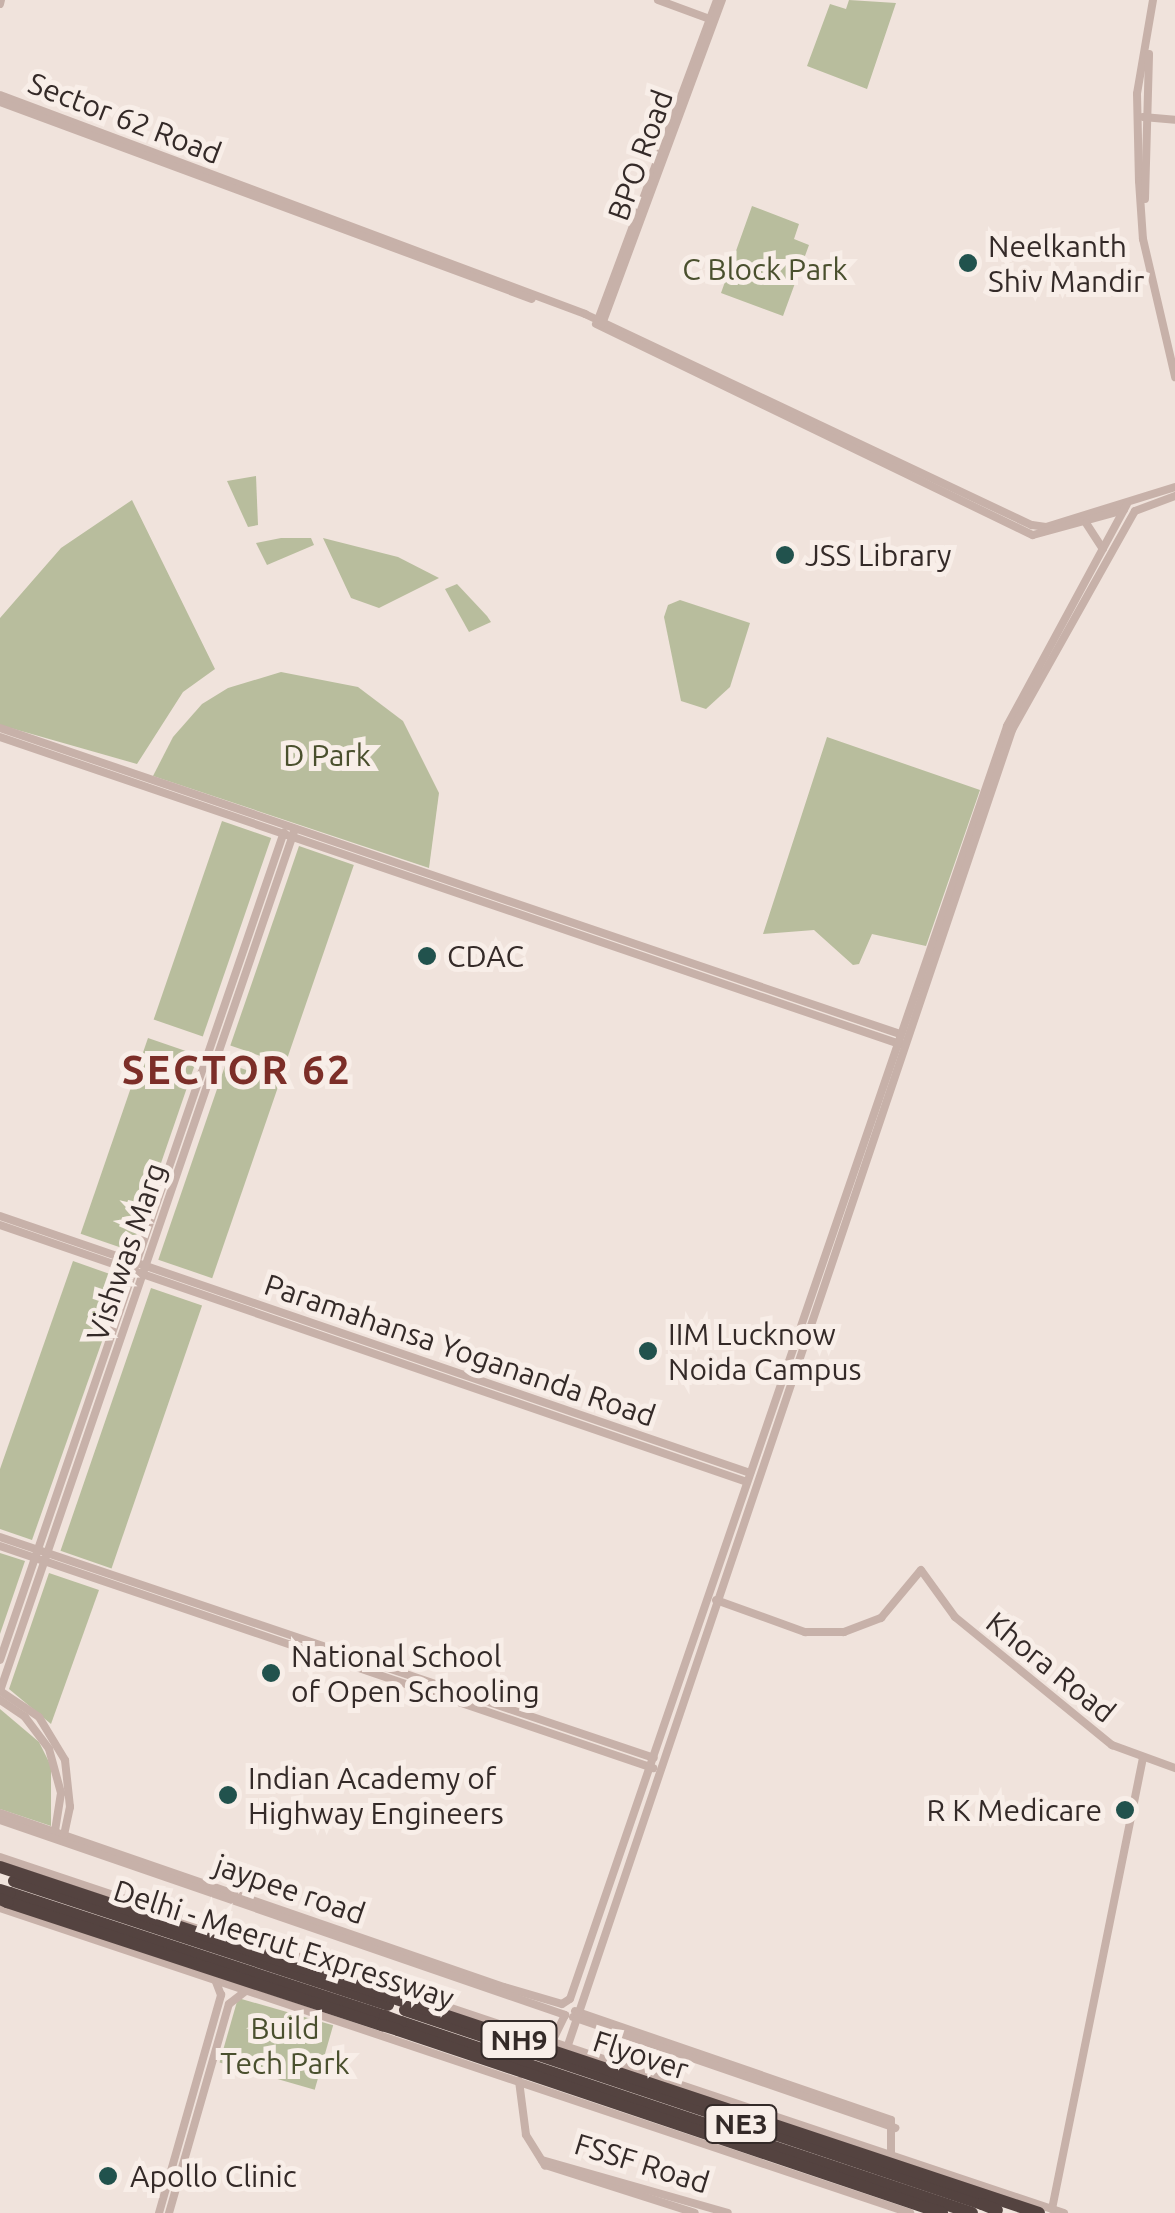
<!DOCTYPE html>
<style>
body{margin:0}
#map{position:relative;width:1175px;height:2213px;overflow:hidden;background:#f0e3dc;font-family:Ubuntu,sans-serif}
div>[style]{position:absolute}
.green>*{inset:0;background:#b8bd9d;transform-origin:0 0}
.minor>*{height:8px;margin:-4px;padding:0 4px;transform-origin:4px;border-radius:4px;background:#c7b1a9}
.highway>*{height:12px;margin:-6px;padding:0 6px;transform-origin:6px;border-radius:6px;background:#544340}
.highway-bridge>*{height:12px;margin:-6px;padding:0 6px;transform-origin:6px;border-radius:6px;background:#544340}
.dots>*{width:28px;height:28px;translate:-50% -50%;box-sizing:border-box;border:5px solid #f8eee8;border-radius:50%}
span{translate:-50% -50%;white-space:nowrap;text-align:center;line-height:1.15;-webkit-text-stroke:10px #f8eee8;paint-order:stroke}
.shield-label span{padding:2px 8px;background:#f8eee8;border:2px solid;border-radius:8px;-webkit-text-stroke-width:0}
.shield-label{font-size:28px;color:#342a28;font-weight:700}
.street-label{font-size:30px;color:#342a28}
.poi-label{font-size:30px;color:#342a28}
.left{translate:0 -50%;text-align:left}
.right{translate:-100% -50%;text-align:right}
.park-label{font-size:30px;color:#4a502e}
.district-label{font-size:40px;color:#7c2e28;font-weight:700;letter-spacing:2.5px}
</style>
<div id="map">
<div class="green">
<div style="clip-path:polygon(849px 0,896px 3px,867px 89px,807px 66px,830px 4px,846px 9px)"></div>
<div style="clip-path:polygon(752px 206px,799px 224px,794px 239px,809px 245px,783px 316px,721px 293px)"></div>
<div style="clip-path:polygon(256px 476px,258px 525px,248px 527px,227px 481px)"></div>
<div style="clip-path:polygon(132px 500px,215px 669px,183px 692px,137px 764px,0 725px,0 618px,61px 548px)"></div>
<div style="clip-path:polygon(281px 538px,311px 538px,314px 545px,267px 565px,256px 543px)"></div>
<div style="clip-path:polygon(323px 538px,398px 557px,439px 578px,379px 608px,351px 598px)"></div>
<div style="clip-path:polygon(457px 584px,487px 616px,491px 622px,469px 632px,445px 589px)"></div>
<div style="clip-path:polygon(680px 600px,750px 623px,730px 687px,706px 709px,681px 701px,664px 617px,668px 605px)"></div>
<div style="clip-path:polygon(281px 672px,358px 687px,403px 721px,439px 793px,429px 868px,153px 776px,173px 737px,202px 704px,228px 688px)"></div>
<div style="clip-path:polygon(827px 737px,980px 790px,926px 946px,872px 934px,859px 964px,853px 965px,814px 930px,763px 934px)"></div>
<div style="left:222px;top:821px;width:52px;height:210px;rotate:19deg"></div>
<div style="left:299px;top:846px;width:58px;height:211px;rotate:19deg"></div>
<div style="left:148px;top:1038px;width:53px;height:207px;rotate:19deg"></div>
<div style="left:226px;top:1063px;width:57px;height:208px;rotate:19deg"></div>
<div style="clip-path:polygon(73px 1261px,124px 1279px,32px 1540px,0 1529px,0 1469px)"></div>
<div style="left:151px;top:1288px;width:54px;height:278px;rotate:19deg"></div>
<div style="clip-path:polygon(0 1553px,25px 1561px,0 1634px)"></div>
<div style="clip-path:polygon(49px 1573px,99px 1590px,51px 1724px,9px 1689px)"></div>
<div style="clip-path:polygon(0 1709px,39px 1742px,51px 1766px,51px 1826px,0 1809px)"></div>
<div style="left:238px;top:1998px;width:99px;height:67px;rotate:16deg"></div>
</div>
<div class="minor">
<div style="left:658px;top:0;width:55px;rotate:20.1deg"></div>
<div style="left:1153px;top:0;width:95px;rotate:99.7deg"></div>
<div style="left:1137px;top:94px;width:87px;rotate:88.7deg"></div>
<div style="left:1139px;top:181px;width:58px;rotate:86.1deg"></div>
<div style="left:1143px;top:239px;width:142px;rotate:76.9deg"></div>
<div style="left:0;top:4px;width:4px;rotate:-76deg"></div>
<div style="left:0;top:95px;width:625px;rotate:20.52deg"></div>
<div style="left:585px;top:314px;width:494px;rotate:25.3deg"></div>
<div style="left:1032px;top:525px;width:14px;rotate:8deg"></div>
<div style="left:1046px;top:527px;width:135px;rotate:-17.2deg"></div>
<div style="left:0;top:102px;width:567px;rotate:20.32deg"></div>
<div style="left:1143px;top:117px;width:32px;rotate:5deg"></div>
<div style="left:1145px;top:199px;width:145px;rotate:-88.4deg"></div>
<div style="left:598px;top:320px;width:341px;rotate:-69.6deg"></div>
<div style="left:596px;top:324px;width:485px;rotate:25.8deg"></div>
<div style="left:1033px;top:535px;width:94px;rotate:-15.4deg"></div>
<div style="left:602px;top:324px;width:346px;rotate:-69.7deg"></div>
<div style="left:1086px;top:523px;width:31px;rotate:57deg"></div>
<div style="left:0;top:728px;width:951px;rotate:18.78deg"></div>
<div style="left:0;top:737px;width:951px;rotate:18.84deg"></div>
<div style="left:0;top:1216px;width:793px;rotate:18.91deg"></div>
<div style="left:0;top:1225px;width:790px;rotate:18.99deg"></div>
<div style="left:114px;top:1263px;width:33px;rotate:74deg"></div>
<div style="left:0;top:1537px;width:690px;rotate:18.67deg"></div>
<div style="left:0;top:1546px;width:690px;rotate:18.78deg"></div>
<div style="left:716px;top:1600px;width:95px;rotate:19.8deg"></div>
<div style="left:805px;top:1632px;width:39px"></div>
<div style="left:844px;top:1632px;width:40px;rotate:-21deg"></div>
<div style="left:881px;top:1618px;width:62px;rotate:-50.2deg"></div>
<div style="left:921px;top:1570px;width:58px;rotate:54.1deg"></div>
<div style="left:955px;top:1617px;width:203px;rotate:39.2deg"></div>
<div style="left:1112px;top:1745px;width:67px;rotate:20.1deg"></div>
<div style="left:0;top:1660px;width:875px;rotate:-71.07deg"></div>
<div style="left:0;top:1700px;width:30px;rotate:34deg"></div>
<div style="left:25px;top:1717px;width:40px;rotate:53deg"></div>
<div style="left:49px;top:1749px;width:46px;rotate:74.7deg"></div>
<div style="left:61px;top:1793px;width:39px;rotate:99deg"></div>
<div style="left:0;top:1813px;width:533px;rotate:19.05deg"></div>
<div style="left:504px;top:1987px;width:60px;rotate:16.3deg"></div>
<div style="left:562px;top:2004px;width:9px;rotate:-32deg"></div>
<div style="left:570px;top:1999px;width:1346px;rotate:-71.05deg"></div>
<div style="left:1007px;top:726px;width:252px;rotate:-61.6deg"></div>
<div style="left:0;top:1820px;width:598px;rotate:19.04deg"></div>
<div style="left:565px;top:2015px;width:28px;rotate:116deg"></div>
<div style="left:64px;top:1835px;width:29px;rotate:-78deg"></div>
<div style="left:70px;top:1807px;width:47px;rotate:-96.1deg"></div>
<div style="left:65px;top:1760px;width:50px;rotate:-121.2deg"></div>
<div style="left:39px;top:1717px;width:47px;rotate:-146.3deg"></div>
<div style="left:0;top:1691px;width:911px;rotate:-71.11deg"></div>
<div style="left:0;top:1857px;width:1122px;rotate:18.5deg"></div>
<div style="left:0;top:1908px;width:960px;rotate:18.53deg"></div>
<div style="left:575px;top:2011px;width:334px;rotate:19deg"></div>
<div style="left:891px;top:2120px;width:33px;rotate:90deg"></div>
<div style="left:573px;top:2017px;width:341px;rotate:19deg"></div>
<div style="left:568px;top:2045px;width:1388px;rotate:-71.34deg"></div>
<div style="left:1012px;top:730px;width:251px;rotate:-60.7deg"></div>
<div style="left:1135px;top:511px;width:43px;rotate:-20.6deg"></div>
<div style="left:519px;top:2081px;width:54px;rotate:82.6deg"></div>
<div style="left:526px;top:2135px;width:36px;rotate:58deg"></div>
<div style="left:545px;top:2165px;width:157px;rotate:17.7deg"></div>
<div style="left:542px;top:2160px;width:193px;rotate:15.9deg"></div>
<div style="left:1052px;top:2209px;width:460px;rotate:-78.6deg"></div>
<div style="left:159px;top:2213px;width:227px;rotate:-74.1deg"></div>
<div style="left:221px;top:1995px;width:17px;rotate:-111deg"></div>
<div style="left:169px;top:2213px;width:217px;rotate:-74deg"></div>
<div style="left:229px;top:2004px;width:23px;rotate:-38deg"></div>
</div>
<div class="highway">
<div style="left:14px;top:1881px;width:394px;rotate:18.3deg"></div>
<div style="left:10px;top:1893px;width:395px;rotate:18.2deg"></div>
<div style="left:7px;top:1902px;width:395px;rotate:18.2deg"></div>
<div style="left:405px;top:2010px;width:609px;rotate:18.58deg"></div>
<div style="left:401px;top:2022px;width:602px;rotate:18.5deg"></div>
<div style="left:398px;top:2030px;width:574px;rotate:18.59deg"></div>
</div>
<div class="highway-bridge">
<div style="left:0;top:1867px;width:1095px;rotate:18.42deg"></div>
<div style="left:0;top:1890px;width:10px;rotate:17deg"></div>
<div style="left:0;top:1899px;width:8px;rotate:23deg"></div>
<div style="left:385px;top:2016px;width:17px;rotate:21deg"></div>
<div style="left:382px;top:2025px;width:17px;rotate:17deg"></div>
<div style="left:982px;top:2204px;width:16px;rotate:22deg"></div>
</div>
<div class="dots">
<div style="left:968px;top:263px;background:#21524d"></div>
<div style="left:785px;top:555px;background:#21524d"></div>
<div style="left:427px;top:956px;background:#21524d"></div>
<div style="left:648px;top:1351px;background:#21524d"></div>
<div style="left:271px;top:1673px;background:#21524d"></div>
<div style="left:228px;top:1795px;background:#21524d"></div>
<div style="left:1125px;top:1810px;background:#21524d"></div>
<div style="left:108px;top:2176px;background:#21524d"></div>
</div>
<div class="shield-label">
<span style="left:519px;top:2040px">NH9</span>
<span style="left:741px;top:2124px">NE3</span>
</div>
<div class="street-label">
<span style="left:125px;top:118px;rotate:21deg">Sector 62 Road</span>
<span style="left:640px;top:155px;rotate:-70deg">BPO Road</span>
<span style="left:126px;top:1252px;rotate:-71deg">Vishwas Marg</span>
<span style="left:460px;top:1350px;rotate:19deg">Paramahansa Yogananda Road</span>
<span style="left:1051px;top:1667px;rotate:39deg">Khora Road</span>
<span style="left:290px;top:1889px;rotate:19deg">jaypee road</span>
<span style="left:284px;top:1944px;rotate:18deg">Delhi - Meerut Expressway</span>
<span style="left:641px;top:2055px;rotate:18deg">Flyover</span>
<span style="left:642px;top:2163px;rotate:17deg">FSSF Road</span>
</div>
<div class="poi-label">
<span class="left" style="left:988px;top:263px">Neelkanth<br>Shiv Mandir</span>
<span class="left" style="left:805px;top:555px">JSS Library</span>
<span class="left" style="left:447px;top:956px">CDAC</span>
<span class="left" style="left:668px;top:1351px">IIM Lucknow<br>Noida Campus</span>
<span class="left" style="left:291px;top:1673px">National School<br>of Open Schooling</span>
<span class="left" style="left:248px;top:1795px">Indian Academy of<br>Highway Engineers</span>
<span class="right" style="left:1102px;top:1810px">R K Medicare</span>
<span class="left" style="left:130px;top:2176px">Apollo Clinic</span>
</div>
<div class="park-label">
<span style="left:765px;top:269px">C Block Park</span>
<span style="left:327px;top:755px">D Park</span>
<span style="left:285px;top:2045px">Build<br>Tech Park</span>
</div>
<div class="district-label">
<span style="left:237px;top:1070px">SECTOR 62</span>
</div>
</div>
